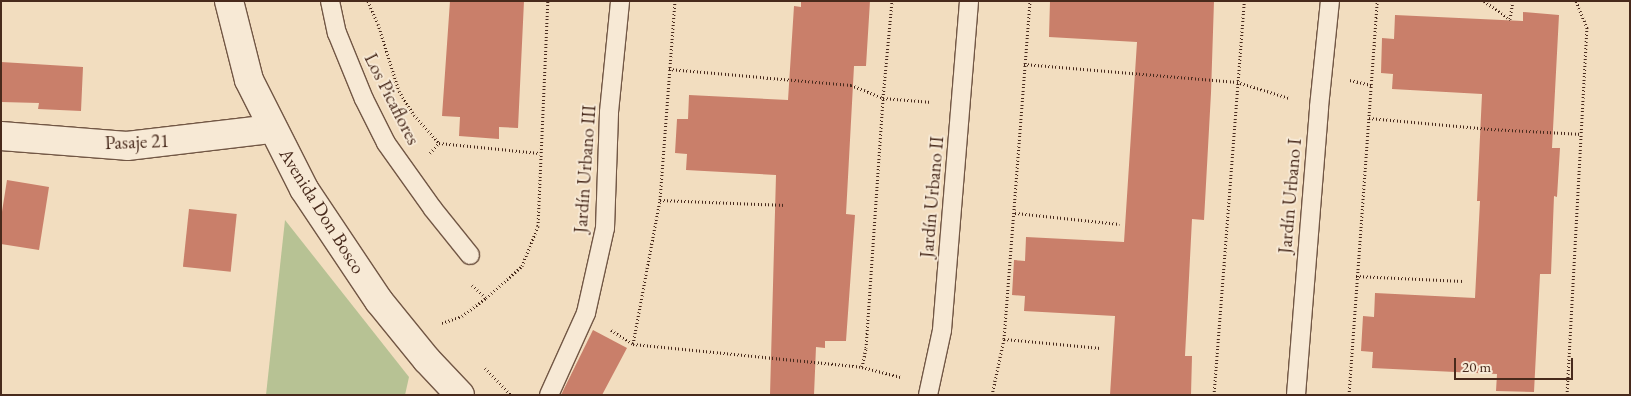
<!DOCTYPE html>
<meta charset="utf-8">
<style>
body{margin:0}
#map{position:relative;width:1631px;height:396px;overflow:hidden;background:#f2ddbf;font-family:"EB Garamond",serif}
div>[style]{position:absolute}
.green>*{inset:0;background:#b7c294}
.building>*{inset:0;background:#c97f6a;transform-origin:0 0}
.path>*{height:3px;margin-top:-1.5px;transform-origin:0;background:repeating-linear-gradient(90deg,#482a1c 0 1px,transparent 0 3.5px)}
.roads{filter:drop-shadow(1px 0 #725745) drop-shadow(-1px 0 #725745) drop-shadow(0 1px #725745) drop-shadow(0 -1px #725745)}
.lane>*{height:18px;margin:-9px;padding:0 9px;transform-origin:9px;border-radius:9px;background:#f7e9d5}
.street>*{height:28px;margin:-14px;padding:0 14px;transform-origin:14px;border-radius:14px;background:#f7e9d5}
.secondary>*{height:28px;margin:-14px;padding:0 14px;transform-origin:14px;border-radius:14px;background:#f7e9d5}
span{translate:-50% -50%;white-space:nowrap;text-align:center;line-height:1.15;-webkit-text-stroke:4px #f7e9d5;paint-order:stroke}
.street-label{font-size:19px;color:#482a1c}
.frame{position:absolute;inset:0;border:2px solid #482a1c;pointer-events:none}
.scale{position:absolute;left:1454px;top:358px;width:119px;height:22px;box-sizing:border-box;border:2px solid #482a1c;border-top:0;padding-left:6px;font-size:15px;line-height:18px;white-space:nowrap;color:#482a1c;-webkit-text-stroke:4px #f7e9d5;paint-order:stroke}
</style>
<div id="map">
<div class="green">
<div style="clip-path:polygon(285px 220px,409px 377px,405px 395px,266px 395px)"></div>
</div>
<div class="building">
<div style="clip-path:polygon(450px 1px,524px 1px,518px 128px,499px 127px,499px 139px,459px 136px,460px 117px,442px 116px)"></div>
<div style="clip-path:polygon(801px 1px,870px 1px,866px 66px,854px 66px,846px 214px,855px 215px,846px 341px,825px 341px,825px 348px,816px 347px,814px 395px,770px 395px,776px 175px,686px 170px,687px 154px,675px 153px,677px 119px,688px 119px,689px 95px,788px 100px,794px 6px,801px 7px)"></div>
<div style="clip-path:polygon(1050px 1px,1214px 1px,1211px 93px,1204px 220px,1192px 219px,1185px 356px,1192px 356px,1191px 395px,1110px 395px,1115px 316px,1024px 311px,1025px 296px,1012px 295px,1014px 260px,1025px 261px,1026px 237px,1124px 242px,1137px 42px,1049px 37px)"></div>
<div style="clip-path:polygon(1523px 12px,1559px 15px,1552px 148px,1560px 148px,1557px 197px,1554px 196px,1551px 274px,1540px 274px,1534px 392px,1496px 391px,1497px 374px,1372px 368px,1373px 352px,1361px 351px,1363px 316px,1374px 317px,1375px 293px,1475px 298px,1480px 201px,1477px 201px,1482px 94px,1392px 89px,1393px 74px,1381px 73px,1382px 38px,1394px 39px,1395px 15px,1523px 21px)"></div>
<div style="clip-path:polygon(1px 62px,83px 67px,81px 111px,38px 109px,39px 103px,1px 102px)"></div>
<div style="clip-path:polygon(7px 180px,49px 187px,39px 250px,1px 244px,1px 218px)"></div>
<div style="left:189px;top:209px;width:48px;height:58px;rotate:6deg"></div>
<div style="clip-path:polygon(593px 330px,627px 348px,602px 395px,561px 395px)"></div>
</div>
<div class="path">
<div style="left:368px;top:1px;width:25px;rotate:67deg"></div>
<div style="left:378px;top:24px;width:70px;rotate:72.6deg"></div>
<div style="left:399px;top:91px;width:28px;rotate:58deg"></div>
<div style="left:414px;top:115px;width:38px;rotate:48deg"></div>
<div style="left:1484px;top:1px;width:32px;rotate:35deg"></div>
<div style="left:1510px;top:19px;width:18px;rotate:-81deg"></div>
<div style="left:1024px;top:64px;width:214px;rotate:4.8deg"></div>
<div style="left:1237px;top:82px;width:54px;rotate:17.1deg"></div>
<div style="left:669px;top:69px;width:183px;rotate:5deg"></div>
<div style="left:851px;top:85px;width:35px;rotate:22deg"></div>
<div style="left:883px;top:98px;width:49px;rotate:4.7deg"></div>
<div style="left:1350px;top:80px;width:23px;rotate:13deg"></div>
<div style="left:1369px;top:118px;width:122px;rotate:5.2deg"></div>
<div style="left:1491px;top:129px;width:91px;rotate:3.1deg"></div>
<div style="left:430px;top:153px;width:13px;rotate:-48deg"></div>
<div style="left:439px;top:143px;width:101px;rotate:5.7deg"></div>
<div style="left:660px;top:200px;width:126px;rotate:2.3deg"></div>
<div style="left:1015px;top:213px;width:105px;rotate:6deg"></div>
<div style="left:1356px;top:276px;width:107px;rotate:2.7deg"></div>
<div style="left:472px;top:285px;width:19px;rotate:43deg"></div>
<div style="left:442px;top:323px;width:21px;rotate:-19deg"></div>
<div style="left:462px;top:316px;width:30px;rotate:-37deg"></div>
<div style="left:486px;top:298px;width:48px;rotate:-41.6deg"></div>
<div style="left:522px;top:266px;width:43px;rotate:-68.2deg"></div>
<div style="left:538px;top:226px;width:225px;rotate:-87.5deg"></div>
<div style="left:611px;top:330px;width:26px;rotate:32deg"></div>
<div style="left:633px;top:344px;width:230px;rotate:5.7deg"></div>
<div style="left:862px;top:367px;width:40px;rotate:14.4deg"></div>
<div style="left:1004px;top:339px;width:97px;rotate:5.3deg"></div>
<div style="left:633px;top:344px;width:147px;rotate:-79.4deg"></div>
<div style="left:660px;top:200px;width:200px;rotate:-85.7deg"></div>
<div style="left:862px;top:367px;width:19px;rotate:-78deg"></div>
<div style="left:866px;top:348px;width:251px;rotate:-86.1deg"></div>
<div style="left:883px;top:98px;width:97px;rotate:-84.7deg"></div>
<div style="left:485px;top:368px;width:37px;rotate:46deg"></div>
<div style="left:992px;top:395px;width:57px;rotate:-77.9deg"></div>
<div style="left:1004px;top:339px;width:339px;rotate:-85.6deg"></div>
<div style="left:1214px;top:395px;width:395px;rotate:-85.6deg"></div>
<div style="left:1349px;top:395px;width:395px;rotate:-85.9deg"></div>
<div style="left:1567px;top:395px;width:368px;rotate:-86.9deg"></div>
<div style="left:1587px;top:28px;width:29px;rotate:-112deg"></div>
</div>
<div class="roads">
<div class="lane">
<div style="left:330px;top:1px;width:33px;rotate:78deg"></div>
<div style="left:337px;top:33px;width:71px;rotate:67.8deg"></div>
<div style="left:364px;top:99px;width:49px;rotate:63.4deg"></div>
<div style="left:386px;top:143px;width:81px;rotate:54.5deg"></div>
<div style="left:433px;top:209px;width:59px;rotate:51.2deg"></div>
<div style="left:549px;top:395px;width:90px;rotate:-65.7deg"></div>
<div style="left:586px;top:313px;width:87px;rotate:-77.4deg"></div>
<div style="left:605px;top:228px;width:116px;rotate:-88deg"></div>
<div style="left:609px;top:112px;width:112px;rotate:-84.3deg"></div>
<div style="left:928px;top:395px;width:66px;rotate:-77.8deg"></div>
<div style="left:942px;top:330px;width:330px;rotate:-85.3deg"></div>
<div style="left:1296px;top:395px;width:289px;rotate:-85.4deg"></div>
<div style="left:1319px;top:107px;width:107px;rotate:-84.1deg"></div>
</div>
<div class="street">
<div style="left:1px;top:136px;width:126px;rotate:4.5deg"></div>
<div style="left:127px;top:146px;width:146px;rotate:-6.7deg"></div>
</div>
<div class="secondary">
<div style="left:229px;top:1px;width:81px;rotate:75.8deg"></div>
<div style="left:249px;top:80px;width:122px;rotate:63.2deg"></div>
<div style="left:304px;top:189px;width:135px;rotate:56.2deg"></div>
<div style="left:379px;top:301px;width:76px;rotate:50.9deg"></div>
<div style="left:427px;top:360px;width:48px;rotate:46.7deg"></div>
</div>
</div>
<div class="street-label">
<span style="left:392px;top:99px;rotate:63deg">Los Picaflores</span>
<span style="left:137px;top:142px;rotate:-2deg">Pasaje 21</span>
<span style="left:585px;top:169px;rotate:-86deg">Jardín Urbano III</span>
<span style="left:1290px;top:196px;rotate:-85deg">Jardín Urbano I</span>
<span style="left:932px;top:197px;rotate:-85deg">Jardín Urbano II</span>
<span style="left:322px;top:211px;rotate:58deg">Avenida Don Bosco</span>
</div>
<div class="frame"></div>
<div class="scale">20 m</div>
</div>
